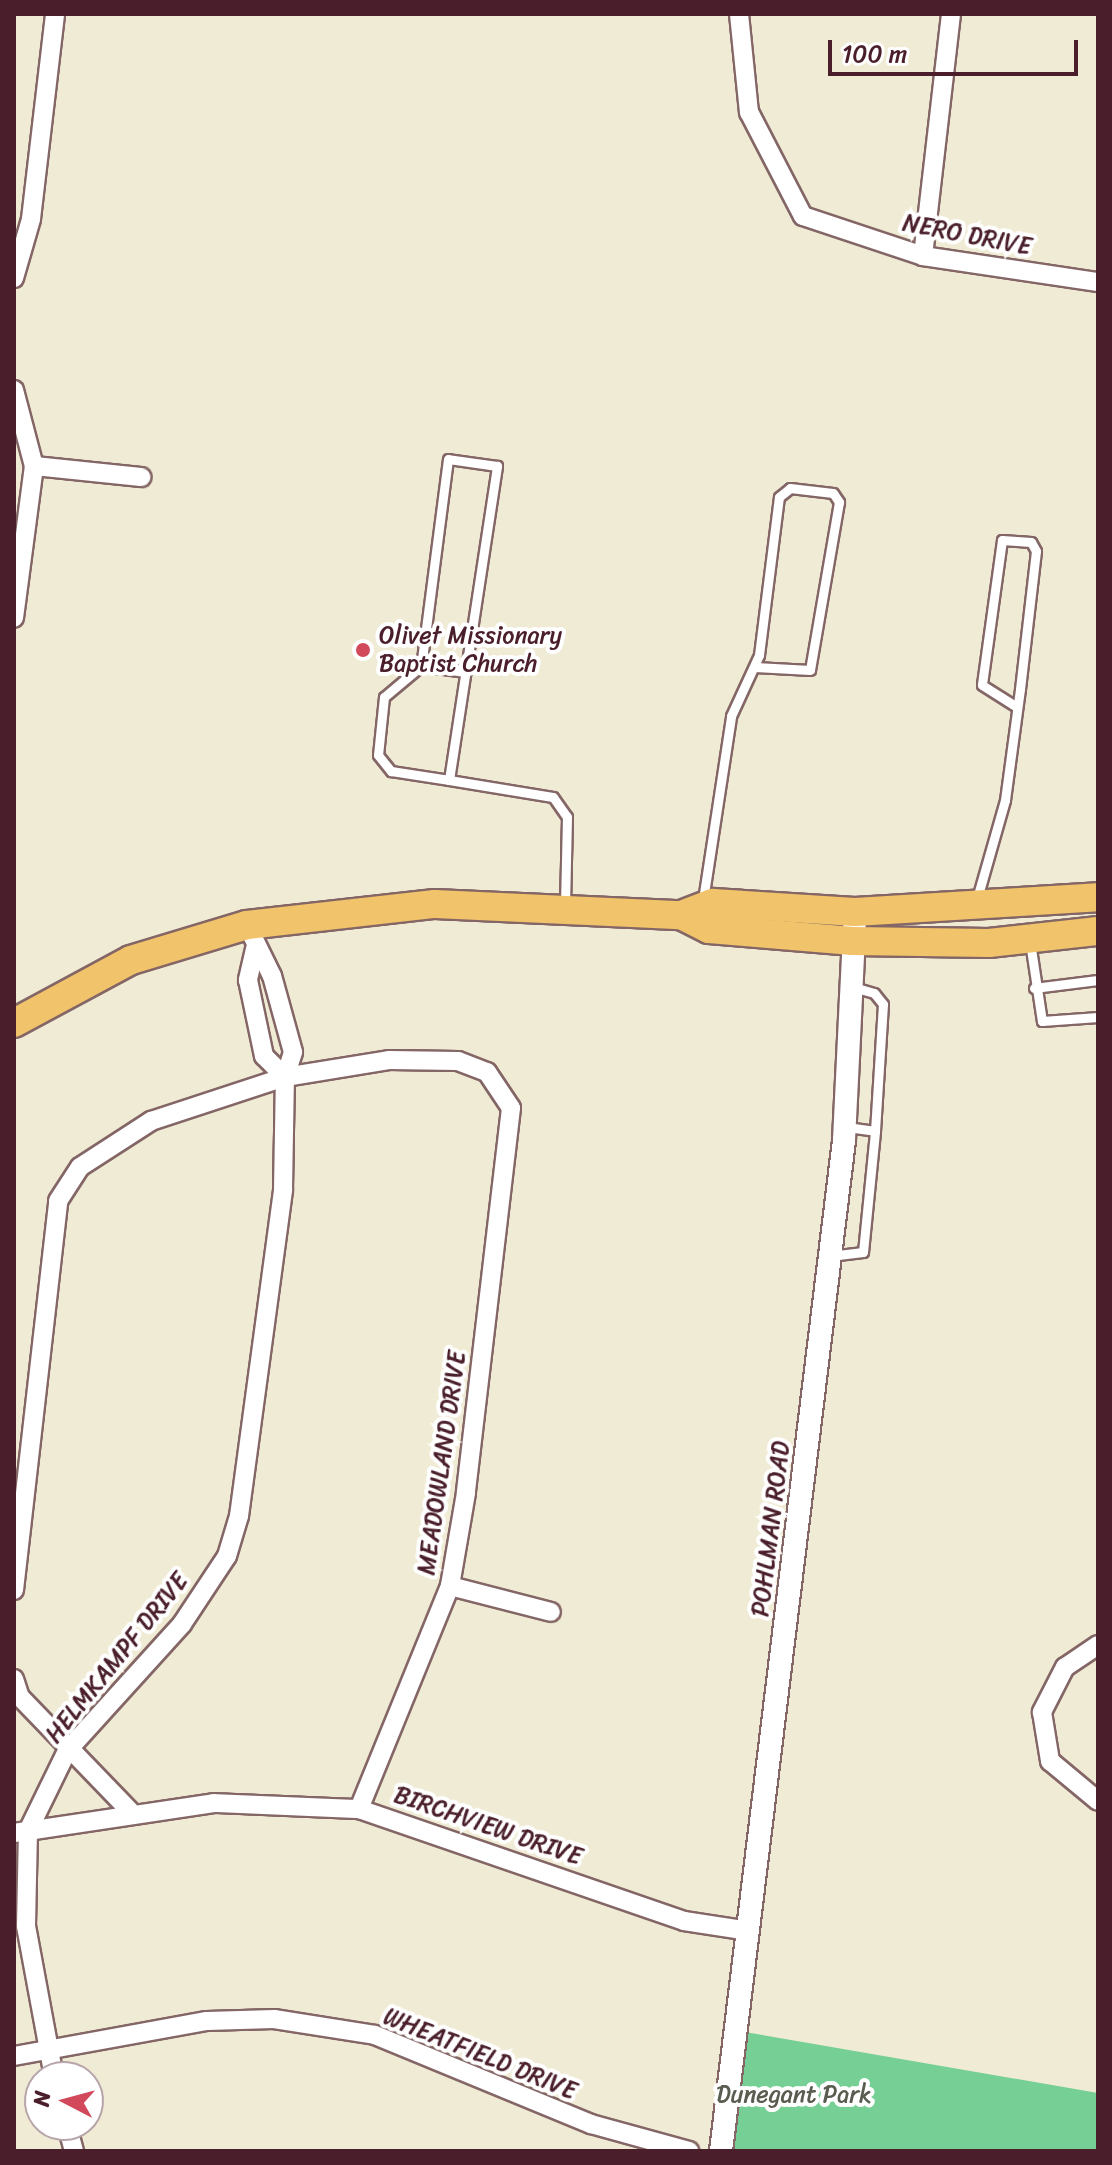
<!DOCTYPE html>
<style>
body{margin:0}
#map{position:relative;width:1112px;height:2165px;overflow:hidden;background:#f0ebd4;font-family:Sriracha,sans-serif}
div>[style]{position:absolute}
.green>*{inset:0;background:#76cf95}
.roads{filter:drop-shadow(2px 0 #846666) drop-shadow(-2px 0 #846666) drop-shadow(0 2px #846666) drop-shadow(0 -2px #846666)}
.service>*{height:9px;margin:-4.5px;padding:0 4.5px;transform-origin:4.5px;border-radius:4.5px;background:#fff}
.minor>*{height:18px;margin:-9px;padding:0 9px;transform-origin:9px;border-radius:9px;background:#fff}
.tertiary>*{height:22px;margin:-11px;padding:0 11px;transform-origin:11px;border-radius:11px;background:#fff}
.primary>*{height:28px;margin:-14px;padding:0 14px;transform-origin:14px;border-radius:14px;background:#f1c36a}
.dots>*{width:22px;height:22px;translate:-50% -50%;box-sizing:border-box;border:4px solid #fff;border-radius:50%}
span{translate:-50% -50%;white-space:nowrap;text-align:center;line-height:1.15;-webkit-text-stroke:8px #fff;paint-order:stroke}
.street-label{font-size:24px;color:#4a1f2b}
.poi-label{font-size:24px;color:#4a1f2b}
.left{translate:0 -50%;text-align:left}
.park-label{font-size:24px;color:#595d50}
.frame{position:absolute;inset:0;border:16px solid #4a1f2b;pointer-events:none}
.north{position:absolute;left:24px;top:2061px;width:80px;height:80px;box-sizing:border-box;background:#fff;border:2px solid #b7a5aa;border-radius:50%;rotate:276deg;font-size:22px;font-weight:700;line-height:32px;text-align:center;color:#4a1f2b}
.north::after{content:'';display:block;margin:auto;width:28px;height:36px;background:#d1495b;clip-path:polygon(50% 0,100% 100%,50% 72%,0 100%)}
.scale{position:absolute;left:828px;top:40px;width:250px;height:36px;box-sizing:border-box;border:4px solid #4a1f2b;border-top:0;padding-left:10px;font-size:24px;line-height:28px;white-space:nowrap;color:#4a1f2b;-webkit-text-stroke:6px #fff;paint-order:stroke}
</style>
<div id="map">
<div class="green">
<div style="clip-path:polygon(745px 2032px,1098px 2093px,1098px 2151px,731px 2151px)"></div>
</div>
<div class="roads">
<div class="service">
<div style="left:421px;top:666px;width:45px;rotate:7.6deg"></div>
<div style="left:449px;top:780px;width:318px;rotate:-81.3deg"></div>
<div style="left:497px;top:466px;width:49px;rotate:-171.9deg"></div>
<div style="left:448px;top:459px;width:209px;rotate:97.4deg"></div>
<div style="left:421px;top:666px;width:48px;rotate:140deg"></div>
<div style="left:384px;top:697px;width:58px;rotate:95.9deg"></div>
<div style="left:378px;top:755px;width:21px;rotate:51deg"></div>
<div style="left:391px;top:771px;width:59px;rotate:8.8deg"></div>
<div style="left:449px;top:780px;width:105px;rotate:9.3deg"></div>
<div style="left:553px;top:797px;width:24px;rotate:55deg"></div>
<div style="left:567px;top:817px;width:91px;rotate:91.3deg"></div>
<div style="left:703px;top:900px;width:186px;rotate:-81.3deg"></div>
<div style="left:731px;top:716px;width:67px;rotate:-65.3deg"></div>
<div style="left:759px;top:655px;width:159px;rotate:-82.8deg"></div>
<div style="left:779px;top:497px;width:14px;rotate:-39deg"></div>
<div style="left:790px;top:488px;width:43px;rotate:6.6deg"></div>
<div style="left:833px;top:493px;width:11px;rotate:56deg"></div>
<div style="left:839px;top:502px;width:170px;rotate:99.8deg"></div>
<div style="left:810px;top:670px;width:55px;rotate:-176.9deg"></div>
<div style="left:976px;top:902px;width:106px;rotate:-74.1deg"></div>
<div style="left:1005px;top:800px;width:112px;rotate:-82.3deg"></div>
<div style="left:1020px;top:689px;width:139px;rotate:-83.4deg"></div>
<div style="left:1036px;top:551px;width:10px;rotate:-119deg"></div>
<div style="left:1031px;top:542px;width:29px;rotate:-176deg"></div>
<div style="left:1002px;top:540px;width:146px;rotate:97.9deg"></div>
<div style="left:982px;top:685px;width:41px;rotate:32.2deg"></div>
<div style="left:1030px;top:942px;width:80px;rotate:81.4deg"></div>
<div style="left:1042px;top:1021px;width:56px;rotate:-4.1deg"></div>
<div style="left:1034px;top:988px;width:64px;rotate:-7.1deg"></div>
<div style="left:847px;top:1127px;width:28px;rotate:8deg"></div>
<div style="left:830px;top:1256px;width:33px;rotate:-7deg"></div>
<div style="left:863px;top:1252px;width:122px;rotate:-84.3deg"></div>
<div style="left:875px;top:1131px;width:127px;rotate:-86.4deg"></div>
<div style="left:883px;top:1004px;width:14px;rotate:-129deg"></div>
<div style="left:874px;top:993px;width:22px;rotate:-164deg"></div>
</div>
<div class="minor">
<div style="left:739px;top:14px;width:99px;rotate:84.2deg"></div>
<div style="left:749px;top:112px;width:117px;rotate:62.6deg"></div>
<div style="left:803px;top:216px;width:126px;rotate:18.4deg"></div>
<div style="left:923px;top:256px;width:177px;rotate:8.5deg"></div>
<div style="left:923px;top:256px;width:244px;rotate:-83.4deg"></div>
<div style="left:14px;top:278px;width:61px;rotate:-73.9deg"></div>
<div style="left:31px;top:219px;width:206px;rotate:-83.3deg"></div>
<div style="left:14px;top:390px;width:79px;rotate:75.3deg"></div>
<div style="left:34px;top:466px;width:153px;rotate:97.5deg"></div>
<div style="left:34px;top:466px;width:108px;rotate:5.9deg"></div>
<div style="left:255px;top:949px;width:32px;rotate:103deg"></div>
<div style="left:248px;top:980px;width:78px;rotate:78.1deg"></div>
<div style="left:264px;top:1056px;width:30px;rotate:45deg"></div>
<div style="left:450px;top:1586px;width:104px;rotate:14.4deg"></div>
<div style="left:14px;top:1590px;width:391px;rotate:-83.5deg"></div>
<div style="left:58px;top:1201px;width:40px;rotate:-57.1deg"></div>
<div style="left:80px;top:1167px;width:85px;rotate:-32.9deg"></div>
<div style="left:151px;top:1121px;width:141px;rotate:-18.2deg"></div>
<div style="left:285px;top:1077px;width:105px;rotate:-9.3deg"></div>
<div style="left:389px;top:1060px;width:69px;rotate:0.8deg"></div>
<div style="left:458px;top:1061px;width:31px;rotate:21deg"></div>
<div style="left:487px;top:1072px;width:43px;rotate:56.3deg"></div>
<div style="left:511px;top:1108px;width:388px;rotate:96.7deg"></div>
<div style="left:466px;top:1493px;width:94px;rotate:99.8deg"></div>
<div style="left:450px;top:1586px;width:241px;rotate:112.2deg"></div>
<div style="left:1098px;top:1645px;width:40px;rotate:146deg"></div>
<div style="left:1065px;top:1667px;width:51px;rotate:117.1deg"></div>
<div style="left:1042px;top:1712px;width:50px;rotate:80.7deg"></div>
<div style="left:1050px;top:1761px;width:62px;rotate:39.8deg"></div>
<div style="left:14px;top:1679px;width:19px;rotate:72deg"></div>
<div style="left:20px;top:1697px;width:158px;rotate:46deg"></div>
<div style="left:14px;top:1833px;width:202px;rotate:-8.5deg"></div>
<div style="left:214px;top:1803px;width:145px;rotate:2.4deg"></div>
<div style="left:359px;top:1809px;width:344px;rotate:19deg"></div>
<div style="left:684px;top:1921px;width:66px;rotate:8.7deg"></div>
<div style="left:14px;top:2056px;width:196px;rotate:-10.3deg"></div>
<div style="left:207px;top:2021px;width:67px;rotate:-1.7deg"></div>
<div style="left:274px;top:2019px;width:102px;rotate:9deg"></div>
<div style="left:375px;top:2035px;width:234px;rotate:22.4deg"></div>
<div style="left:591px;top:2124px;width:102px;rotate:15.4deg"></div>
<div style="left:54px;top:2077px;width:154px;rotate:-100.5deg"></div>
<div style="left:26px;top:1926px;width:95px;rotate:-88.8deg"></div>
<div style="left:28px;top:1831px;width:89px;rotate:-64deg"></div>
<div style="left:67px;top:1751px;width:171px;rotate:-47.8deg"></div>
<div style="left:182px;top:1624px;width:82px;rotate:-56.5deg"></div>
<div style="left:227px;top:1556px;width:42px;rotate:-73.3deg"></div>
<div style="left:239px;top:1516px;width:330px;rotate:-82.3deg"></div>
<div style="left:283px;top:1189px;width:112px;rotate:-89deg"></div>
<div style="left:285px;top:1077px;width:26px;rotate:-72deg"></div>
<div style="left:293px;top:1052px;width:79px;rotate:-105.4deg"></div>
<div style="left:272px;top:976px;width:57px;rotate:-116.1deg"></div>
<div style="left:67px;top:2125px;width:27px;rotate:75deg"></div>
</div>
<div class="tertiary">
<div style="left:721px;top:2151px;width:1018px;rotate:-83.06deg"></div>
<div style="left:844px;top:1140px;width:228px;rotate:-87.2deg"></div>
</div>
<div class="primary">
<div style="left:681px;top:915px;width:31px;rotate:27deg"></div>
<div style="left:709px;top:929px;width:144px;rotate:4.8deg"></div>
<div style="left:853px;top:941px;width:136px;rotate:0.8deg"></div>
<div style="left:989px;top:943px;width:110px;rotate:-6.3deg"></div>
<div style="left:14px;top:1023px;width:133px;rotate:-28.3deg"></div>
<div style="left:131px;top:960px;width:121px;rotate:-16.8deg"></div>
<div style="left:247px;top:925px;width:189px;rotate:-6.4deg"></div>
<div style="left:435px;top:904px;width:246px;rotate:2.6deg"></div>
<div style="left:681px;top:915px;width:34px;rotate:-21deg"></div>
<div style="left:713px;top:903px;width:142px;rotate:3.6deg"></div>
<div style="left:855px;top:912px;width:243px;rotate:-3.5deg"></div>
</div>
</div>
<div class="dots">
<div style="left:363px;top:650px;background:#d1495b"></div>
</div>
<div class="street-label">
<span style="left:967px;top:235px;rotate:11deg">NERO DRIVE</span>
<span style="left:442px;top:1463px;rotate:-82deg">MEADOWLAND DRIVE</span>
<span style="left:771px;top:1529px;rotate:-83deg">POHLMAN ROAD</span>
<span style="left:117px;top:1658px;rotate:-51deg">HELMKAMPF DRIVE</span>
<span style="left:488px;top:1826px;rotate:19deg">BIRCHVIEW DRIVE</span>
<span style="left:480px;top:2054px;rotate:22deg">WHEATFIELD DRIVE</span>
</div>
<div class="poi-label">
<span class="left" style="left:379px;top:650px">Olivet Missionary<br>Baptist Church</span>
</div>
<div class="park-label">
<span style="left:794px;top:2095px">Dunegant Park</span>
</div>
<div class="frame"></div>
<div class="north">N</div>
<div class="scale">100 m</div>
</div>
